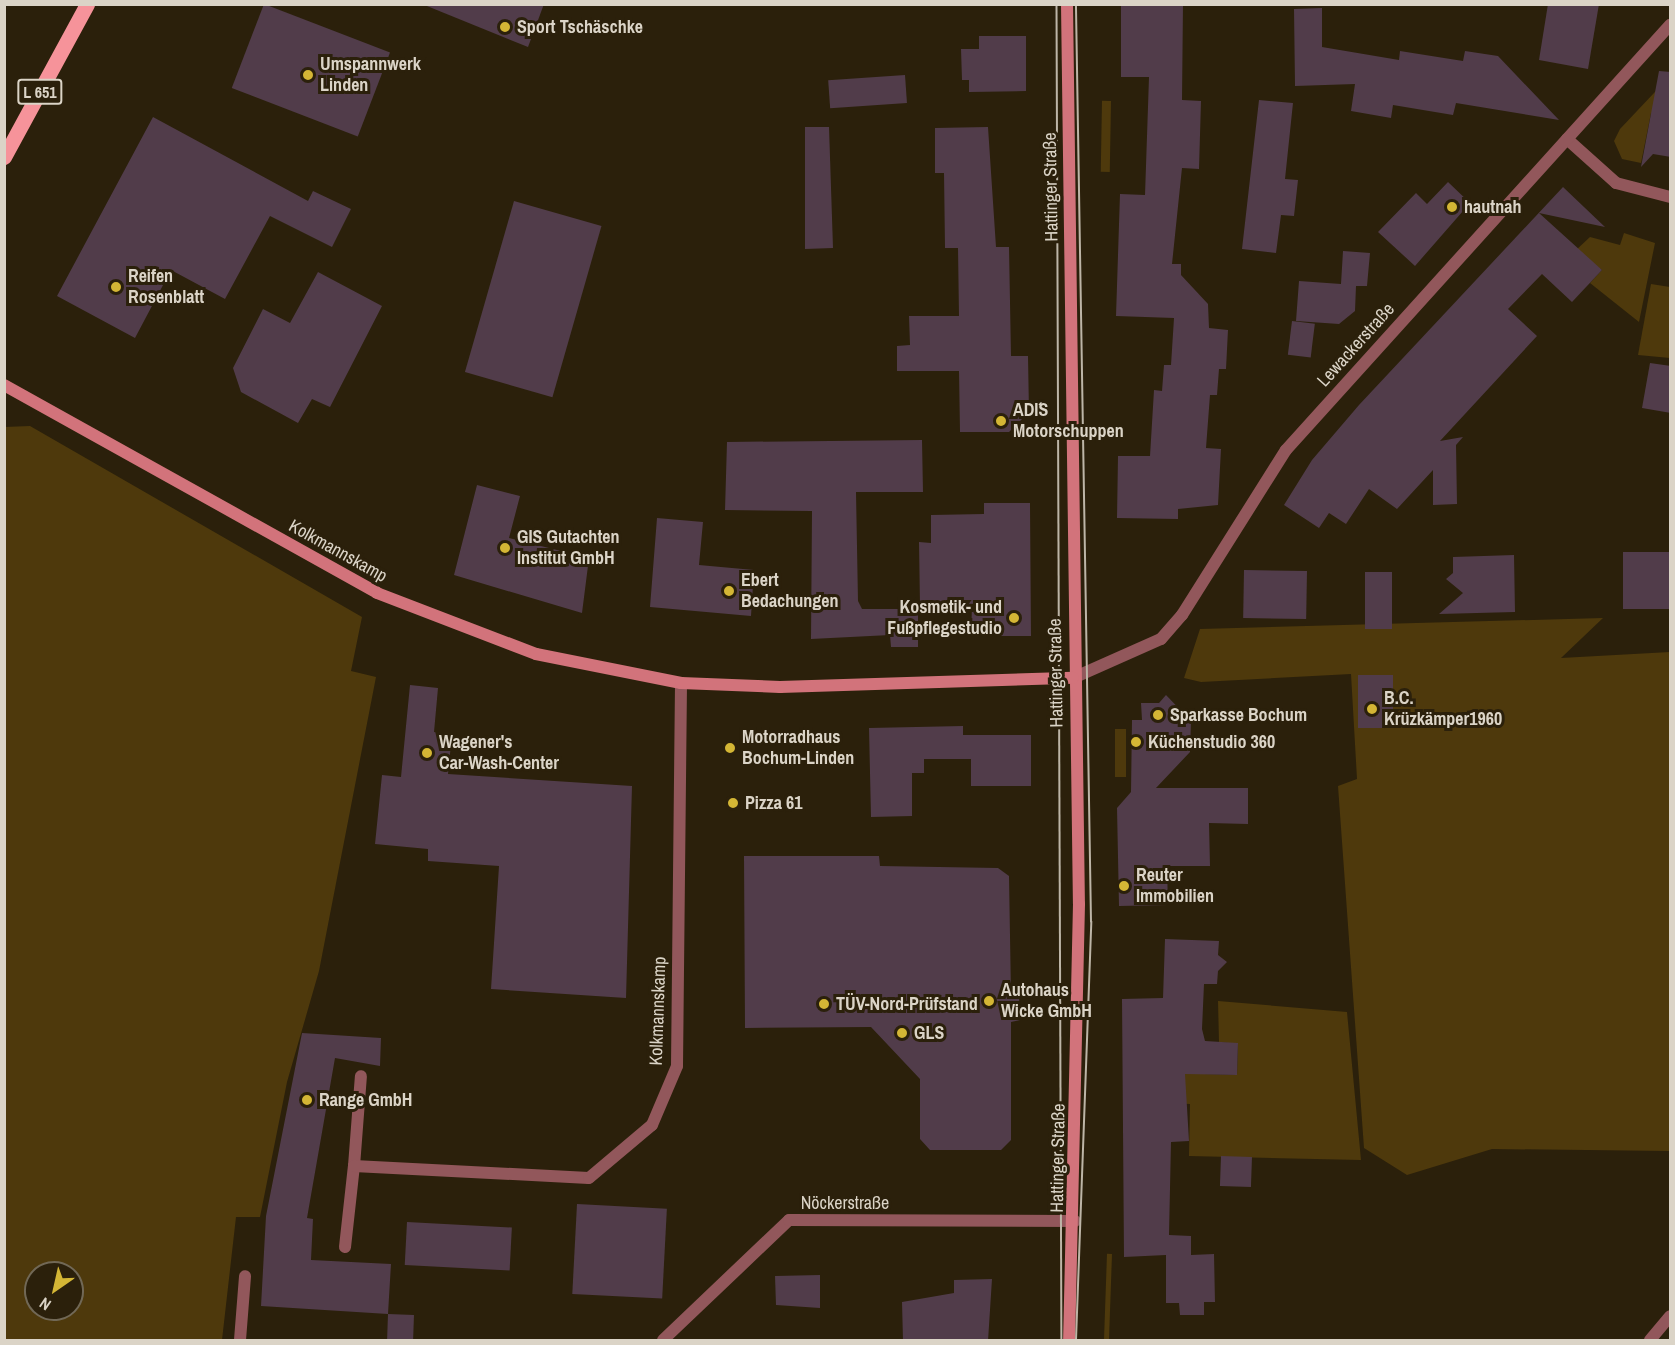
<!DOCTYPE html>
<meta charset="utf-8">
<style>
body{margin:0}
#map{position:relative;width:1675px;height:1345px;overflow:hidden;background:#2b200b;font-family:"Archivo Narrow",sans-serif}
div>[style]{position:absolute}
.green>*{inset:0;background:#4e390c;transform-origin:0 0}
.building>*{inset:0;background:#513c4a;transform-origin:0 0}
.street>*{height:12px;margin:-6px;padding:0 6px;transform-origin:6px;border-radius:6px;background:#92575b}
.secondary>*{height:12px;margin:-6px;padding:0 6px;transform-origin:6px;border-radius:6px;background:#d2737b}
.primary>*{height:15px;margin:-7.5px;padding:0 7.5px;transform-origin:7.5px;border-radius:7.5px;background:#f6939a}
.tram>*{height:1.5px;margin:-0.75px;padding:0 0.75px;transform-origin:0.75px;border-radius:0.75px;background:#bdb5a7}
.dots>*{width:16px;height:16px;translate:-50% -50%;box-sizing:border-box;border:3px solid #2b200b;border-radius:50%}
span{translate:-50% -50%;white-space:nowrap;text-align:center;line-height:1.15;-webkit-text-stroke:6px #2b200b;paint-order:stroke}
.shield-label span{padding:2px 4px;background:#2b200b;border:2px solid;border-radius:4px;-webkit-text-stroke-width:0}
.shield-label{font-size:16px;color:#dbd4c7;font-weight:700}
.poi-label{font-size:18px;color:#dbd4c7;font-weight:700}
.left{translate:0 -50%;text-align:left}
.right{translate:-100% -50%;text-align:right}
.street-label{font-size:18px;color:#dbd4c7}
.frame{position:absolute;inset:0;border:6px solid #dbd4c7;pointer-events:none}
.north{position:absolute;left:24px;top:1261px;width:60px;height:60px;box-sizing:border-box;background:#2b200b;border:2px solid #716856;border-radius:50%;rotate:214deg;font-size:16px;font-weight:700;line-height:24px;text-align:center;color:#dbd4c7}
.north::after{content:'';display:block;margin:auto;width:21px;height:27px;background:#d4b635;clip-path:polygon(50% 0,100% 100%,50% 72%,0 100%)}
</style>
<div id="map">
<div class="green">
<div style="clip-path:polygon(1670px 76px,1670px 116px,1651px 113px,1641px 163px,1622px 159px,1614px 141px,1620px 129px)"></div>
<div style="left:1111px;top:101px;width:71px;height:9px;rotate:91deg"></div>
<div style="clip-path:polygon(1624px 233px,1655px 243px,1639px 322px,1590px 283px,1602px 270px,1575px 251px,1590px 237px,1620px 245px)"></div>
<div style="clip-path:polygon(1651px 284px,1670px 287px,1670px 358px,1638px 355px)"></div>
<div style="clip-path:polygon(evenodd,30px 426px,362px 617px,351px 671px,376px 677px,319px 971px,287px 1082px,260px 1217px,236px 1217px,222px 1340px,5px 1340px,4px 427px,30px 426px,36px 1273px,72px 1273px,72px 1309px,36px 1309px,36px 1273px)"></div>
<div style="clip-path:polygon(1603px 618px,1561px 658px,1670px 652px,1670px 1151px,1492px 1149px,1407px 1175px,1364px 1148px,1338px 786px,1357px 779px,1351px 674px,1201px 682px,1184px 678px,1200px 629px)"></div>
<div style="left:1115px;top:729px;width:11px;height:48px"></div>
<div style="clip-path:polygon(1218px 1001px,1347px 1012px,1361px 1160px,1189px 1156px,1190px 1104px,1170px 1103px,1171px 1073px,1237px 1075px,1238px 1044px,1219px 1042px)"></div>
<div style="left:1112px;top:1254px;width:86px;height:5px;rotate:92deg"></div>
</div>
<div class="building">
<div style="left:264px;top:4px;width:135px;height:90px;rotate:21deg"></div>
<div style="clip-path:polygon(422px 4px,544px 4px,528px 47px)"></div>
<div style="clip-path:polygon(1121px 4px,1183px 4px,1182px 100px,1201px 101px,1199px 169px,1182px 168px,1172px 264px,1181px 264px,1181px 275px,1208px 304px,1209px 328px,1228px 330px,1226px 369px,1219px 369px,1217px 395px,1210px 395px,1206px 448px,1221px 449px,1218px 505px,1178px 509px,1178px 519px,1117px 518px,1118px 456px,1150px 456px,1154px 390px,1162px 391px,1164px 365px,1171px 365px,1174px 318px,1116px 316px,1120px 194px,1145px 195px,1149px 77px,1121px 77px)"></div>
<div style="clip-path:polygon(1548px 4px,1599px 4px,1588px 69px,1539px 60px)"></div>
<div style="clip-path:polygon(1322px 8px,1322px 47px,1399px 60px,1400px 51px,1463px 61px,1465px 51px,1498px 56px,1559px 120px,1456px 103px,1453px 115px,1393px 105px,1391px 118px,1351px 111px,1355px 84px,1295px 86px,1294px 9px)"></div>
<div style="clip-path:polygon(979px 36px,1026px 36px,1026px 91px,969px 92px,969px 80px,962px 80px,961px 49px,979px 49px)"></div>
<div style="clip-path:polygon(1659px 71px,1671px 72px,1671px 157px,1653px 154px,1641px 167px)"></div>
<div style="left:905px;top:75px;width:28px;height:77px;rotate:86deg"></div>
<div style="clip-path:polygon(1259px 100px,1293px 103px,1285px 179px,1298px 180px,1294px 216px,1281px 215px,1276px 253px,1242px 249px)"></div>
<div style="clip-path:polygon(153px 117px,308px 201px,313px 191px,351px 209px,332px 247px,270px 216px,225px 299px,171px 270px,135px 338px,57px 296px)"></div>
<div style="clip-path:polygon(805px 127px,829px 127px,833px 248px,805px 249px)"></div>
<div style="clip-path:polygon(988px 127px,996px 247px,1009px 247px,1011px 356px,1028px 356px,1029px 412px,1009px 432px,960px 432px,959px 371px,897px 371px,897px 346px,910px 345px,909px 316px,959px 316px,958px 248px,945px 248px,944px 173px,935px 173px,935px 128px)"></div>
<div style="clip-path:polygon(1448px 182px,1470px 203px,1415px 266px,1378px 232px,1416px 193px,1427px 204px)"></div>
<div style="clip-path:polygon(1563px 187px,1605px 227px,1539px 213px,1602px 270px,1572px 302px,1542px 274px,1508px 309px,1537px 336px,1440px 441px,1463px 437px,1456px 445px,1457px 504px,1433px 505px,1433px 470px,1397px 509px,1369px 489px,1346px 524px,1329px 513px,1319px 528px,1284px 505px,1312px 460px,1359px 405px)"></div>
<div style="left:514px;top:201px;width:91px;height:178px;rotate:16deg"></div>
<div style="clip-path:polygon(1343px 251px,1370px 253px,1367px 286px,1356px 286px,1355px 311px,1339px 324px,1296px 321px,1299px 281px,1341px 284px)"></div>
<div style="clip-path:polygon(318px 272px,382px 306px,330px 407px,312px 399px,298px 423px,241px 392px,233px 368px,263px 309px,290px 323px)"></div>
<div style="left:1292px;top:321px;width:23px;height:34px;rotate:7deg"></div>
<div style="clip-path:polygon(1650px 363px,1671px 366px,1671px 413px,1642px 408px)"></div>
<div style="clip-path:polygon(922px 440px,923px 492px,856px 492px,858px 601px,862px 609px,918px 609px,918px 647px,891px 647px,890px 635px,811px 639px,812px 511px,725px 510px,727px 442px)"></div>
<div style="clip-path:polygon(477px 485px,520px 496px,509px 538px,589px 558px,582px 613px,454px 575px)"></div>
<div style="clip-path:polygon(984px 503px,1030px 503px,1031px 636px,971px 636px,972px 606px,920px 606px,919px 542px,931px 543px,931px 515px,984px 514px)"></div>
<div style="clip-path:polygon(657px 518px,703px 522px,699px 565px,754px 570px,751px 616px,650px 607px)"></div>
<div style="left:1623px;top:552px;width:48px;height:57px"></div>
<div style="clip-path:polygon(1514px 555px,1515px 612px,1439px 614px,1463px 593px,1446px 579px,1453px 573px,1453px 557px)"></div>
<div style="left:1244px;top:570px;width:63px;height:48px;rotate:1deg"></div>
<div style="left:1365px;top:572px;width:27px;height:57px"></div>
<div style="left:1358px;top:675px;width:35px;height:53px"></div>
<div style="clip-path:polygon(410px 685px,438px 688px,434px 732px,452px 734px,448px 774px,632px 786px,626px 998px,491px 989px,499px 866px,428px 861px,428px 849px,375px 844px,382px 775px,401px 777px)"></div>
<div style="clip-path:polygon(1166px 695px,1191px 721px,1190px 752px,1156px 788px,1248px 788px,1248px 824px,1209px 823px,1210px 866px,1167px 866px,1168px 905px,1119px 906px,1117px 808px,1131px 792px,1132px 720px,1142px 720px,1141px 703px,1159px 703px)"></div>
<div style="clip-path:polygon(963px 726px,963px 735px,1031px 735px,1031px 786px,971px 786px,971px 759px,924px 759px,924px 773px,912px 773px,912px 816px,871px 817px,869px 728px)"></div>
<div style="clip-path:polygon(744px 856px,879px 856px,880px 866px,998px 868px,1009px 876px,1011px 995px,1019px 996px,1020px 1020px,1011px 1022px,1011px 1140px,1001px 1150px,930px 1150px,920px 1139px,920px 1079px,871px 1027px,745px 1028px)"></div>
<div style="clip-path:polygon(1165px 939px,1219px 941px,1218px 955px,1227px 962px,1218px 971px,1217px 984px,1204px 984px,1202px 1029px,1205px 1041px,1238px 1043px,1237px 1075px,1185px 1074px,1189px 1141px,1171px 1142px,1169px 1235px,1191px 1236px,1191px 1255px,1214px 1254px,1215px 1302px,1204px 1302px,1204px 1315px,1180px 1315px,1179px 1303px,1166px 1303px,1166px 1255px,1124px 1257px,1122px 999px,1163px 998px)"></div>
<div style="clip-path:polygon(302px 1033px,381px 1038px,380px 1066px,335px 1058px,307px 1218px,313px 1219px,311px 1260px,391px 1264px,388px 1314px,261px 1306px,266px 1216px)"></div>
<div style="left:1221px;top:1156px;width:31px;height:30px;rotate:2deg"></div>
<div style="left:577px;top:1204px;width:90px;height:90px;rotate:3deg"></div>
<div style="left:407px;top:1222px;width:105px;height:43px;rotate:3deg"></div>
<div style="clip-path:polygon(820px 1275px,820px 1308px,776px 1305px,775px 1276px)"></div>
<div style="clip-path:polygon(992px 1279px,988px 1341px,903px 1341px,902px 1302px,954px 1293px,954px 1280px)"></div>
<div style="left:388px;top:1314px;width:26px;height:27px;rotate:2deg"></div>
</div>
<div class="street">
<div style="left:1567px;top:139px;width:66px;rotate:41.9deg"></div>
<div style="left:1616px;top:183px;width:56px;rotate:14.5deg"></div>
<div style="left:1073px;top:678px;width:96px;rotate:-23.9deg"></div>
<div style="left:1161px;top:639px;width:32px;rotate:-49deg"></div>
<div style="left:1182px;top:615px;width:195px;rotate:-57.8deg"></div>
<div style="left:1286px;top:450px;width:573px;rotate:-47.9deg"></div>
<div style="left:354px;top:1166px;width:90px;rotate:-85.6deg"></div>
<div style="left:345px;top:1247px;width:81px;rotate:-83.7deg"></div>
<div style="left:354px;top:1166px;width:235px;rotate:2.9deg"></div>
<div style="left:589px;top:1178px;width:82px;rotate:-40.1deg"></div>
<div style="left:652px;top:1125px;width:64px;rotate:-67deg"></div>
<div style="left:677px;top:1066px;width:383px;rotate:-89.4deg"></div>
<div style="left:240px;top:1340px;width:64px;rotate:-85.5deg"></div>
<div style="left:663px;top:1340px;width:174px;rotate:-43.6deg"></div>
<div style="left:789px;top:1220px;width:286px;rotate:0.2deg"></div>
<div style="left:1650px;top:1340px;width:31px;rotate:-50deg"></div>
</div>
<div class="secondary">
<div style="left:1067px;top:4px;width:900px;rotate:89.24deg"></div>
<div style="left:1079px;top:904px;width:436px;rotate:91.3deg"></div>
<div style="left:4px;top:385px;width:427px;rotate:29.1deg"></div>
<div style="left:377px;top:593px;width:170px;rotate:21deg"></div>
<div style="left:536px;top:654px;width:148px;rotate:11.3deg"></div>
<div style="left:681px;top:683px;width:99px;rotate:2.3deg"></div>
<div style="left:780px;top:687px;width:293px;rotate:-1.8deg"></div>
</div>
<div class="primary">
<div style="left:4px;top:157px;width:174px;rotate:-61.5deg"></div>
</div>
<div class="tram">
<div style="left:1057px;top:4px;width:1336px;rotate:89.79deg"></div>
<div style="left:1076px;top:1340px;width:418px;rotate:-87.9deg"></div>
<div style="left:1091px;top:922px;width:918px;rotate:-90.94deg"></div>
</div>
<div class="dots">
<div style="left:505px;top:27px;background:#d4b635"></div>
<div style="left:308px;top:75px;background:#d4b635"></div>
<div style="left:1452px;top:207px;background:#d4b635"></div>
<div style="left:116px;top:287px;background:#d4b635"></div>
<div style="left:1001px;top:421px;background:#d4b635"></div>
<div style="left:505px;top:548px;background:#d4b635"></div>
<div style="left:729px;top:591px;background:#d4b635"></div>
<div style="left:1014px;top:618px;background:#d4b635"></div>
<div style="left:1372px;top:709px;background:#d4b635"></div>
<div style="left:1158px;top:715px;background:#d4b635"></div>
<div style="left:1136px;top:742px;background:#d4b635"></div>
<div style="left:730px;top:748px;background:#d4b635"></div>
<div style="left:427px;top:753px;background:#d4b635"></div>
<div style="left:733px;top:803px;background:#d4b635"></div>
<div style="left:1124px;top:886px;background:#d4b635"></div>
<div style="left:989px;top:1001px;background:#d4b635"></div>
<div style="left:824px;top:1004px;background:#d4b635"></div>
<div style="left:902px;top:1033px;background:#d4b635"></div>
<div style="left:307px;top:1100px;background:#d4b635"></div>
</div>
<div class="shield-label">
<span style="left:40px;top:92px">L 651</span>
</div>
<div class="poi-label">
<span class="left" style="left:517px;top:27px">Sport Tschäschke</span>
<span class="left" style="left:320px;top:75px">Umspannwerk<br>Linden</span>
<span class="left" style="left:1464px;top:207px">hautnah</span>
<span class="left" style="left:128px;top:287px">Reifen<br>Rosenblatt</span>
<span class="left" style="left:1013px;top:421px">ADI´S<br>Motorschuppen</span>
<span class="left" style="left:517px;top:548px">GIS Gutachten<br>Institut GmbH</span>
<span class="left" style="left:741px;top:591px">Ebert<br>Bedachungen</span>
<span class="right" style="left:1002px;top:618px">Kosmetik- und<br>Fußpflegestudio</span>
<span class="left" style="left:1384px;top:709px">B.C.<br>Krüzkämper1960</span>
<span class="left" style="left:1170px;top:715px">Sparkasse Bochum</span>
<span class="left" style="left:742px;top:748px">Motorradhaus<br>Bochum-Linden</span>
<span class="left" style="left:1148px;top:742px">Küchenstudio 360</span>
<span class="left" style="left:439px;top:753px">Wagener's<br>Car-Wash-Center</span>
<span class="left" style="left:745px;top:803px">Pizza 61</span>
<span class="left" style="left:1136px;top:886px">Reuter<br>Immobilien</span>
<span class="left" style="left:1001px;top:1001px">Autohaus<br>Wicke GmbH</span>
<span class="left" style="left:836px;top:1004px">TÜV-Nord-Prüfstand</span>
<span class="left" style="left:914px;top:1033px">GLS</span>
<span class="left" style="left:319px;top:1100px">Range GmbH</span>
</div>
<div class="street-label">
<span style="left:1051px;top:187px;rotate:-91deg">Hattinger Straße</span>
<span style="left:1356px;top:345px;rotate:-48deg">Lewackerstraße</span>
<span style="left:338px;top:551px;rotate:29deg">Kolkmannskamp</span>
<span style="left:1056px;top:673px;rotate:-91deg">Hattinger Straße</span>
<span style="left:658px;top:1011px;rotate:-88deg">Kolkmannskamp</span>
<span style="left:1058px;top:1158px;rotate:-89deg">Hattinger Straße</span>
<span style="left:845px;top:1203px">Nöckerstraße</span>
</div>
<div class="frame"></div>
<div class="north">N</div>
</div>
